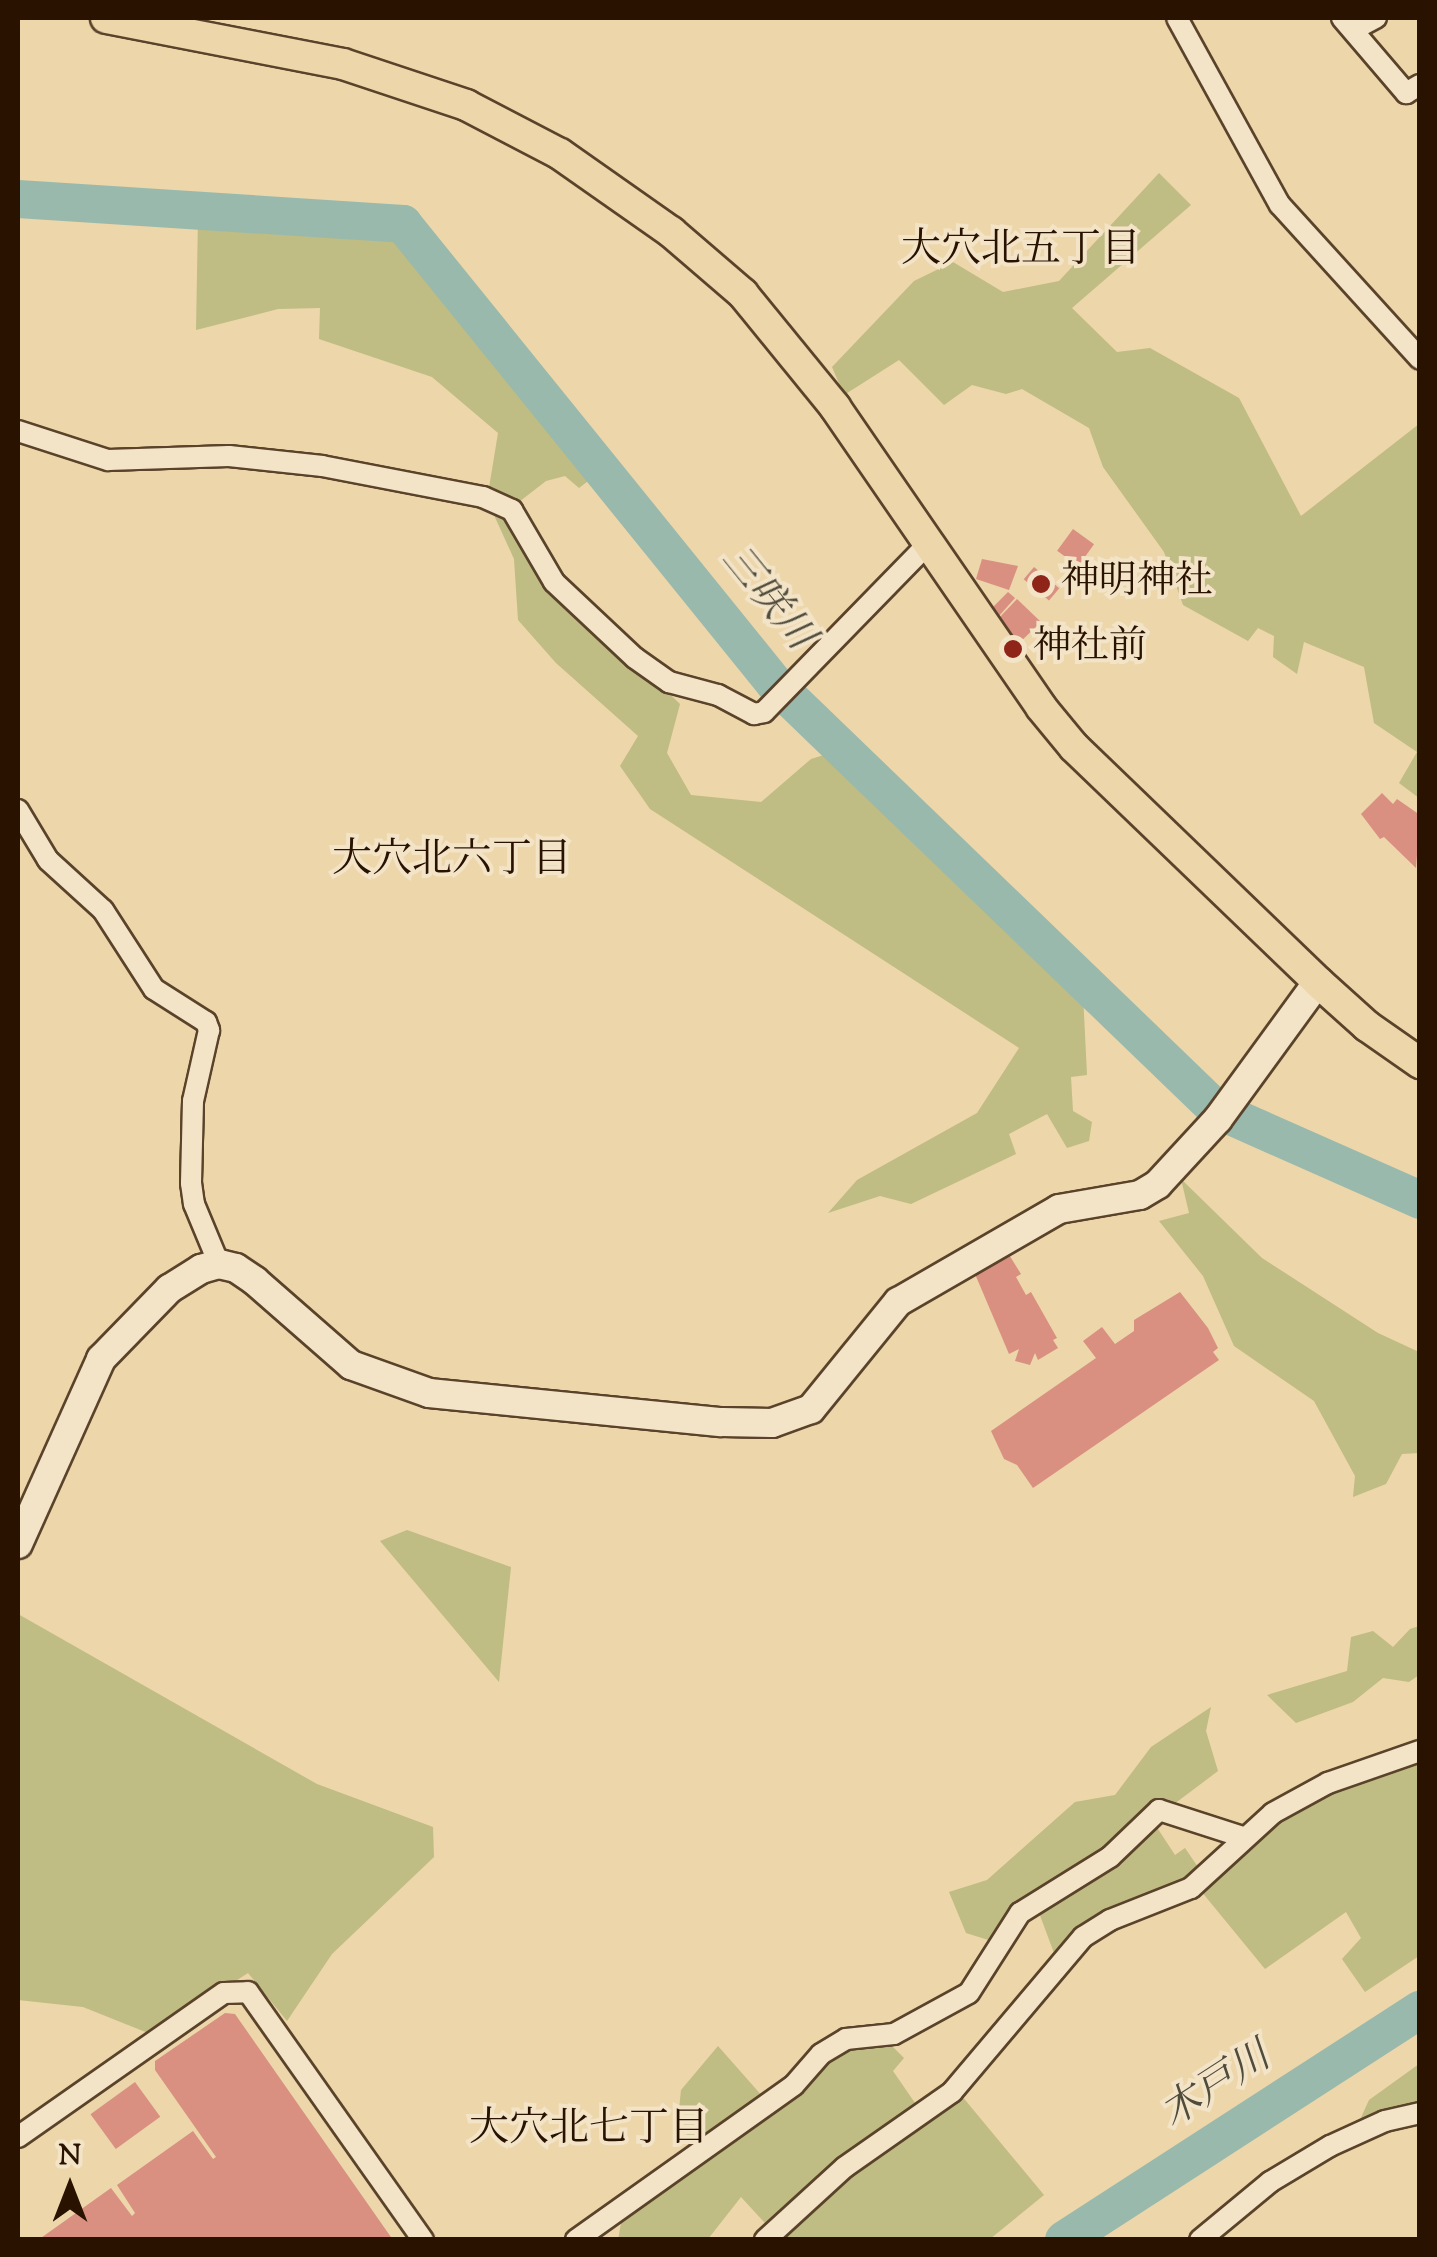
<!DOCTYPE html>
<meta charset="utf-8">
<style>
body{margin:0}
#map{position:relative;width:1437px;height:2257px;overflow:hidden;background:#ecd6aa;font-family:"Sorts Mill Goudy","Noto Serif JP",serif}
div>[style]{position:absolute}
.green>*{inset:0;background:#bfbc84}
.river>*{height:38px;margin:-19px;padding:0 19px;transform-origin:19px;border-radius:19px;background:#99b9ac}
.building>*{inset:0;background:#d99081;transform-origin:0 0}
.roads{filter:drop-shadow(2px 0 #5a432a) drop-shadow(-2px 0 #5a432a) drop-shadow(0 2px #5a432a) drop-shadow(0 -2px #5a432a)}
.street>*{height:20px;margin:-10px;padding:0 10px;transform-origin:10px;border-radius:10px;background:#f3e4c8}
.secondary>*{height:28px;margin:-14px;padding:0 14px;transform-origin:14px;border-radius:14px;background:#f3e4c8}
.primary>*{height:30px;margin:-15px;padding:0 15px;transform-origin:15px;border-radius:15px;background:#ecd6aa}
.dots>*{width:28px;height:28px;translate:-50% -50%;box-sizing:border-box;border:5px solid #f3e4c8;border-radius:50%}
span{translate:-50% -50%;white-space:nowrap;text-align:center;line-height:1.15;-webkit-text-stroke:8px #f3e4c8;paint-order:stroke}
.poi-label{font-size:38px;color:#291200}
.left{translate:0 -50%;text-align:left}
.neighbourhood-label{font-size:40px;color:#291200}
.water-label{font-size:40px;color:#504c3c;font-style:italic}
.frame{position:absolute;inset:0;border:20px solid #291200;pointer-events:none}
.north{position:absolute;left:20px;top:2137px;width:100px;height:100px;-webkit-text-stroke:8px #f3e4c8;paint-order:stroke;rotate:0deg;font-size:28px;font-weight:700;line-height:40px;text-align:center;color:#291200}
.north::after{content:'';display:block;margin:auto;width:35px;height:45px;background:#291200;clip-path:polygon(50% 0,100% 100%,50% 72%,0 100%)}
</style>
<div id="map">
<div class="green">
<div style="clip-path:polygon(1159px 173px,1191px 205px,1072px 308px,1117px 352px,1150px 348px,1239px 398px,1301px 516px,1419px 424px,1419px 798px,1399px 783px,1417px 752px,1374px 723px,1364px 667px,1304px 642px,1297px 674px,1273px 657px,1274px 636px,1258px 628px,1248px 641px,1183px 605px,1164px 552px,1103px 467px,1089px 428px,1022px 389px,1006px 394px,972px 385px,944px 405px,899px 360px,844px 395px,832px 367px,914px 281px,953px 262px,1003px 292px,1059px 281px)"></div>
<div style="clip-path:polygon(198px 218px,392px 231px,596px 475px,579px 488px,565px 476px,546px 481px,515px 505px,488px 494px,498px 433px,432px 377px,319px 339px,320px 308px,278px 309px,196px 330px)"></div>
<div style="clip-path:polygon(489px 504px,511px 515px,540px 568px,680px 704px,667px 753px,691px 795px,761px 802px,811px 759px,837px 751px,1083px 994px,1087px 1075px,1071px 1077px,1073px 1111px,1092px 1122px,1089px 1141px,1067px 1148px,1047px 1114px,1009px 1134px,1016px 1154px,911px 1204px,880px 1196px,828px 1213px,857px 1180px,977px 1113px,1019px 1048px,650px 809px,620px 766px,638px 736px,556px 663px,518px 620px,514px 559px)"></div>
<div style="clip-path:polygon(1181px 1179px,1262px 1258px,1378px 1333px,1419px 1352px,1419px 1453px,1402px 1454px,1386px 1484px,1353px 1497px,1355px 1476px,1314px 1401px,1234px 1346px,1203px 1276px,1159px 1221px,1189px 1213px)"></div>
<div style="clip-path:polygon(407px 1530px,511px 1567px,499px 1682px,380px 1541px)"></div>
<div style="clip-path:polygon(18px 1614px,317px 1784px,433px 1827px,434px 1857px,332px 1954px,287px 2021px,248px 1973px,153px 2035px,83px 2007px,18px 2000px)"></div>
<div style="clip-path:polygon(1419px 1626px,1419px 1675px,1409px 1682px,1383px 1678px,1353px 1702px,1296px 1723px,1267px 1695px,1347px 1671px,1351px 1637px,1373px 1631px,1393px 1647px,1410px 1629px)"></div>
<div style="clip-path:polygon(1211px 1707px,1206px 1731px,1218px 1771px,1125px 1841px,1039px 1896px,1017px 1902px,998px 1943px,966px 1933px,949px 1892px,987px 1880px,1075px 1802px,1115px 1795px,1151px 1747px)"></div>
<div style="clip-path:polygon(1419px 1760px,1419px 1956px,1365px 1992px,1342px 1959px,1361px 1938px,1346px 1912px,1265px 1969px,1201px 1891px,1281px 1818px,1338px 1791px)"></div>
<div style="clip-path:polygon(1154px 1823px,1175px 1855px,1185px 1848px,1200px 1870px,1166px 1894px,1081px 1931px,1054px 1953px,1038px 1910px)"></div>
<div style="clip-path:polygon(886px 2040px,904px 2058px,893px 2071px,915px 2103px,838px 2160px,765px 2223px,741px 2197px,708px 2239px,618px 2240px,623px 2212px,700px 2158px,678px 2119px,681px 2090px,718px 2046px,763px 2097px,848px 2044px)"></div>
<div style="clip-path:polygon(1419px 2064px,1419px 2106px,1359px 2122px,1369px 2100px)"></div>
<div style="clip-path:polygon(961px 2095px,1044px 2195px,990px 2239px,775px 2240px,849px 2172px)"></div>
</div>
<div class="river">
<div style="left:18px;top:199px;width:386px;rotate:3.7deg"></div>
<div style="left:403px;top:224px;width:592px;rotate:51.04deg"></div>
<div style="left:775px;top:684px;width:614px;rotate:43.94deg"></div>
<div style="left:1217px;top:1110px;width:222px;rotate:23.9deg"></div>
<div style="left:1064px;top:2240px;width:424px;rotate:-32.9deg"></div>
</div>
<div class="building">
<div style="left:1073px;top:529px;width:26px;height:27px;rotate:36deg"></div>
<div style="clip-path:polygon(982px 559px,1018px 566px,1009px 590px,976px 579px)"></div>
<div style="left:1034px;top:567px;width:33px;height:16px;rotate:40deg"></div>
<div style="clip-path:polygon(1008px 592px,1015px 598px,999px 616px,991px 609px)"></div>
<div style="clip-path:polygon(1017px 599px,1041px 622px,1015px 647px,998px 619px)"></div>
<div style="clip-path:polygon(1382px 793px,1393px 804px,1397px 799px,1420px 815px,1416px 868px,1384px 837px,1380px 839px,1361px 814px)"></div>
<div style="clip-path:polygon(1008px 1253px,1021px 1274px,1016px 1277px,1026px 1295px,1031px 1292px,1057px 1338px,1053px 1340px,1058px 1348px,1038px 1360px,1035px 1353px,1030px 1365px,1015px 1361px,1019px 1349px,1009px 1354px,975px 1274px)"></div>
<div style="clip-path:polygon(1180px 1292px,1208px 1328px,1218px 1348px,1213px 1352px,1219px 1360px,1033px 1488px,1017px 1465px,1004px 1459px,991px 1431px,1096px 1358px,1083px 1341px,1102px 1327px,1115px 1344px,1134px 1331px,1134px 1320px)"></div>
<div style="clip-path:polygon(225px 2013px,235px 2014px,393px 2240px,38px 2240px,111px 2188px,132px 2216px,135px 2213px,117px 2185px,193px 2131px,213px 2159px,216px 2157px,155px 2070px,155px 2061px)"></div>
<div style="left:135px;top:2082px;width:43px;height:55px;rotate:54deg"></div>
</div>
<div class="roads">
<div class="street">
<div style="left:1177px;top:18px;width:213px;rotate:61.2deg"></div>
<div style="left:1280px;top:205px;width:208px;rotate:47.7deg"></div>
<div style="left:1342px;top:18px;width:99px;rotate:49.5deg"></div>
<div style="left:1406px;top:93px;width:16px;rotate:-30deg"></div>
<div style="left:1353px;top:30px;width:26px;rotate:-28deg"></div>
<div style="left:18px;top:431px;width:95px;rotate:17.9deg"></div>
<div style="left:108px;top:460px;width:121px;rotate:-1.9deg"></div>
<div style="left:229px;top:456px;width:94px;rotate:6.1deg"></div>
<div style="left:322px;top:466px;width:164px;rotate:10.9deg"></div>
<div style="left:483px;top:497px;width:32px;rotate:24deg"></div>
<div style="left:512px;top:510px;width:83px;rotate:59.7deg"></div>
<div style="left:554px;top:582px;width:111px;rotate:43.2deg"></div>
<div style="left:635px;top:658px;width:42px;rotate:35.2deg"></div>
<div style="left:669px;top:682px;width:51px;rotate:14.9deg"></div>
<div style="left:718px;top:695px;width:41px;rotate:27.8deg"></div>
<div style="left:754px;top:714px;width:10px;rotate:-11deg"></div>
<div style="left:764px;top:712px;width:236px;rotate:-45.7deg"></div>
<div style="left:18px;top:810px;width:58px;rotate:59deg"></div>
<div style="left:48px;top:860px;width:74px;rotate:42.3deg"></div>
<div style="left:103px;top:910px;width:94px;rotate:57.2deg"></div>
<div style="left:154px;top:989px;width:62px;rotate:32.4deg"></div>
<div style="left:206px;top:1022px;width:9px;rotate:69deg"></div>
<div style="left:209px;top:1030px;width:73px;rotate:102.7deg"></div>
<div style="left:193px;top:1101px;width:82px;rotate:91.4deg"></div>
<div style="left:191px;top:1183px;width:21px;rotate:82deg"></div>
<div style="left:194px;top:1204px;width:65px;rotate:67.4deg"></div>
<div style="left:18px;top:2137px;width:251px;rotate:-35deg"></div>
<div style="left:224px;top:1993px;width:24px;rotate:-2deg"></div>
<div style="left:248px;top:1992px;width:304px;rotate:54.8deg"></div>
<div style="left:576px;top:2240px;width:267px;rotate:-35.4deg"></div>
<div style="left:794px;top:2085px;width:41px;rotate:-48.9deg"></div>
<div style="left:821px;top:2054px;width:29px;rotate:-31deg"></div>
<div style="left:846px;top:2039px;width:48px;rotate:-5.9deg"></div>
<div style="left:894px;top:2034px;width:85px;rotate:-28.7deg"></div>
<div style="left:969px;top:1993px;width:95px;rotate:-57.5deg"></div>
<div style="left:1020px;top:1913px;width:106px;rotate:-31.9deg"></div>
<div style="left:1110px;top:1857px;width:68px;rotate:-43.8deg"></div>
<div style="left:1159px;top:1810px;width:88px;rotate:17.8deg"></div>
<div style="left:765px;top:2240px;width:108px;rotate:-42.4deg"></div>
<div style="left:845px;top:2167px;width:131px;rotate:-35deg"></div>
<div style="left:952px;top:2092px;width:203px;rotate:-49.8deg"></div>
<div style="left:1083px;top:1937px;width:32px;rotate:-32deg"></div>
<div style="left:1110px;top:1920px;width:87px;rotate:-21.6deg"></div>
<div style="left:1191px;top:1888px;width:111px;rotate:-42.4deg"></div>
<div style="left:1273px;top:1813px;width:63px;rotate:-28.6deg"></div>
<div style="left:1328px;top:1783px;width:97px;rotate:-19.2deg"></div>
<div style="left:1200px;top:2240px;width:91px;rotate:-39.6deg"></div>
<div style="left:1270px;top:2182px;width:70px;rotate:-31deg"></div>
<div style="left:1330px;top:2146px;width:60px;rotate:-24.4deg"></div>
<div style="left:1385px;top:2121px;width:36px;rotate:-13deg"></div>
</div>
<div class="secondary">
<div style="left:18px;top:1544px;width:203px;rotate:-65.8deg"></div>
<div style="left:101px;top:1359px;width:98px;rotate:-45.8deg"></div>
<div style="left:169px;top:1289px;width:38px;rotate:-32deg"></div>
<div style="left:201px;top:1269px;width:19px;rotate:-16deg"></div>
<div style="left:219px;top:1264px;width:17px;rotate:13deg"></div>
<div style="left:236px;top:1268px;width:23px;rotate:34deg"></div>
<div style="left:255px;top:1281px;width:128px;rotate:41.2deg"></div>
<div style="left:351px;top:1365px;width:83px;rotate:19.7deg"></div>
<div style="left:429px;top:1393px;width:294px;rotate:5.7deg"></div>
<div style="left:722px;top:1422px;width:50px;rotate:1.1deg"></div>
<div style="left:772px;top:1423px;width:41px;rotate:-19.7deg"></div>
<div style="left:811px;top:1409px;width:138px;rotate:-50.9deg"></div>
<div style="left:898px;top:1302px;width:186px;rotate:-30deg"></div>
<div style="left:1059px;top:1209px;width:82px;rotate:-9.8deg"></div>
<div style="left:1140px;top:1195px;width:21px;rotate:-31deg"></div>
<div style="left:1158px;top:1184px;width:88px;rotate:-47.3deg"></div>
<div style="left:1218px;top:1119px;width:170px;rotate:-53.9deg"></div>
</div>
<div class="primary">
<div style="left:106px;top:18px;width:241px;rotate:11deg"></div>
<div style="left:343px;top:64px;width:130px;rotate:18.4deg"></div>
<div style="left:466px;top:105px;width:106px;rotate:27.5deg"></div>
<div style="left:560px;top:154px;width:136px;rotate:35.1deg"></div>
<div style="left:671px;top:232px;width:95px;rotate:40.7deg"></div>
<div style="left:743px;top:294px;width:146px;rotate:50.8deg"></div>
<div style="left:835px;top:407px;width:364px;rotate:55.5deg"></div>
<div style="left:1041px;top:707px;width:52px;rotate:50.5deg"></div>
<div style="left:1074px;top:747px;width:339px;rotate:43.9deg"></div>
<div style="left:1318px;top:982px;width:66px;rotate:41.9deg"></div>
<div style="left:1367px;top:1026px;width:65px;rotate:34.9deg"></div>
</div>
</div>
<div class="dots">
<div style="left:1041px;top:584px;background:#8f2418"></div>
<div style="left:1013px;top:649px;background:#8f2418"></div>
</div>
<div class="poi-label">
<span class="left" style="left:1061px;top:584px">神明神社</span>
<span class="left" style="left:1033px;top:649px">神社前</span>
</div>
<div class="neighbourhood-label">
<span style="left:1021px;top:252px">大穴北五丁目</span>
<span style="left:452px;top:862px">大穴北六丁目</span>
<span style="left:589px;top:2131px">大穴北七丁目</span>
</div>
<div class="water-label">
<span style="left:766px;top:599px;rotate:51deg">三咲川</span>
<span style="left:1217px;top:2087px;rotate:-33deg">木戸川</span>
</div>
<div class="frame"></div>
<div class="north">N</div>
</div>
